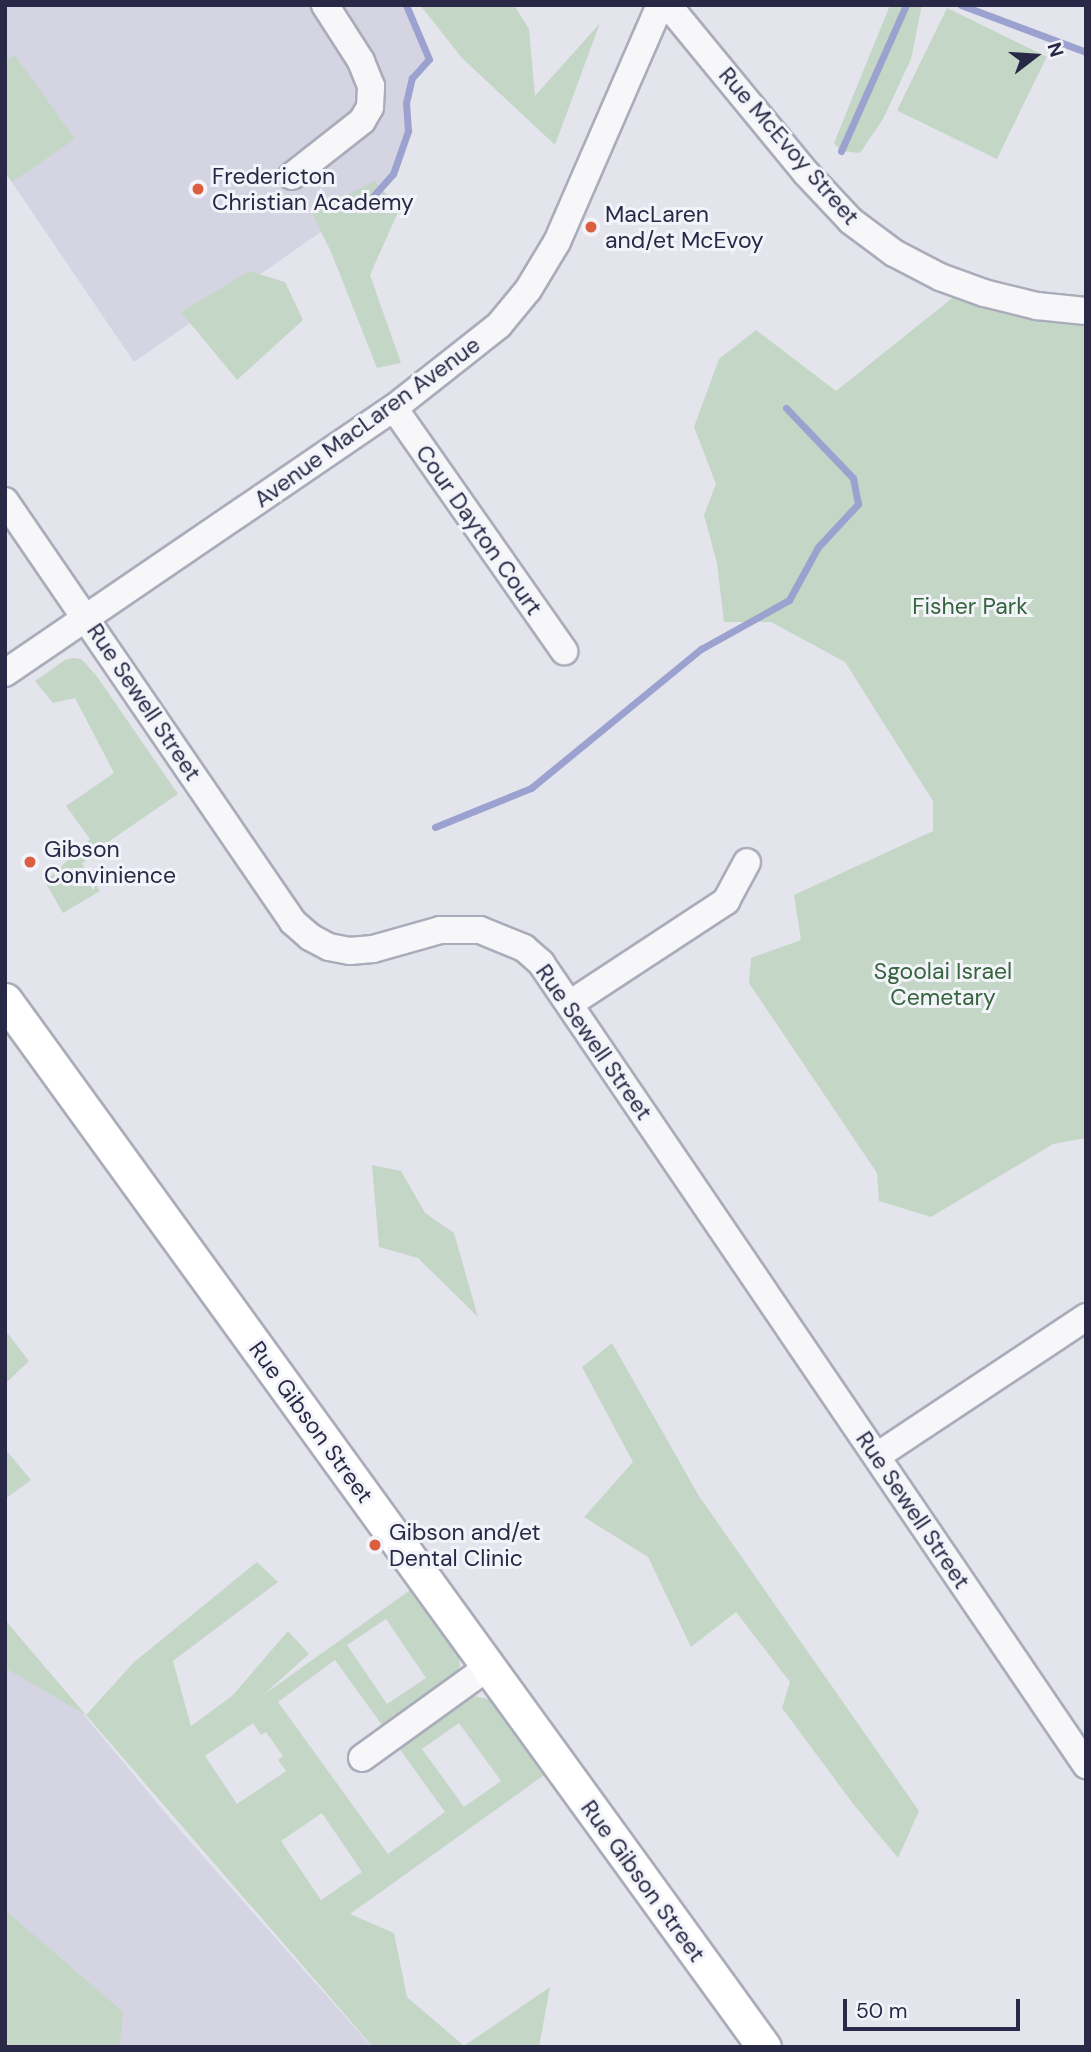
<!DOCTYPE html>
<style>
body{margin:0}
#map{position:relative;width:1091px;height:2052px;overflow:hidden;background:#e3e4ec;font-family:"DM Sans",sans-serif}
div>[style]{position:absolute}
.built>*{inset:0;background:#d4d4e2}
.green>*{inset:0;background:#c4d7c6;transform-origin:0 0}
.stream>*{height:7px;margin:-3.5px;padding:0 3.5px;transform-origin:3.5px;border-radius:3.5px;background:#9ba2cf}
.roads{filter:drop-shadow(2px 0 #abacba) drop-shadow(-2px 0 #abacba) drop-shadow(0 2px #abacba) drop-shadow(0 -2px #abacba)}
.minor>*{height:26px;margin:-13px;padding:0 13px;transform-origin:13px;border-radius:13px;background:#f7f7fa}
.major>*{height:33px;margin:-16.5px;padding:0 16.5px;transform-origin:16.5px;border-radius:16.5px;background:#fff}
.dots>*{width:19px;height:19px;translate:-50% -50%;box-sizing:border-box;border:4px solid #f3f4f9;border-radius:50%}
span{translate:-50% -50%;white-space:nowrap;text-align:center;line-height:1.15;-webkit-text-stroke:6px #f3f4f9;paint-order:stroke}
.street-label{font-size:23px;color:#292947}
.poi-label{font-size:23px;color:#292947}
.left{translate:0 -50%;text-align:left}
.park-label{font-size:23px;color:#35643d}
.frame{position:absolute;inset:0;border:7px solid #292947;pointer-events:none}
.north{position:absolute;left:1000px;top:21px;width:70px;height:70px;-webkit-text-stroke:5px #f3f4f9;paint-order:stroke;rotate:73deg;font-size:19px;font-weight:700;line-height:28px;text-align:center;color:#292947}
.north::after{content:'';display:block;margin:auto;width:24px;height:32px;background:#292947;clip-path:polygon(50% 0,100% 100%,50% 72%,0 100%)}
.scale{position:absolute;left:843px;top:1999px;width:177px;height:32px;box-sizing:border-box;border:4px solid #292947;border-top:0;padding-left:9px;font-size:21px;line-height:24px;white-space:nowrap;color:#292947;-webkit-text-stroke:5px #f3f4f9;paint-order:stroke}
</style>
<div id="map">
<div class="built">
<div style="clip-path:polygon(5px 5px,406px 5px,429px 59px,412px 78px,406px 103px,408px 131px,393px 174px,374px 195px,134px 362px,5px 172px)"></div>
<div style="clip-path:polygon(5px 1620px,172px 1821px,372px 2047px,125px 2047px,5px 1973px)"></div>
</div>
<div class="green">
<div style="clip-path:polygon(420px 5px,514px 5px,529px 29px,535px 96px,600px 23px,555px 145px,462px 58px)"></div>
<div style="clip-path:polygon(890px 5px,922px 5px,911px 59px,883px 119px,860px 153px,841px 151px,834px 143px)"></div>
<div style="left:947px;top:8px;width:111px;height:114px;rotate:26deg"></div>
<div style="clip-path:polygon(15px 55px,75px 139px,12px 182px,5px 172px,5px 62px)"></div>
<div style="clip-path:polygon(374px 181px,400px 208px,370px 275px,401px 363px,377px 368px,331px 252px,312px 213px)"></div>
<div style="clip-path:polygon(249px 271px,285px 282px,303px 320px,237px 380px,181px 312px)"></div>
<div style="clip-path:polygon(966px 287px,1086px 311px,1086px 1138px,1053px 1144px,931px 1217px,879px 1201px,877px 1173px,749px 983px,751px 958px,801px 940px,794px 895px,933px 831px,933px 801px,845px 662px,771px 622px,724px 622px,717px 563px,704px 515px,716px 484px,694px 427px,719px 359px,756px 330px,836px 391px)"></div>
<div style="clip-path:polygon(73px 658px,81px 659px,96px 675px,178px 794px,108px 842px,82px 864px,100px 891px,63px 913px,45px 882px,90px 839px,66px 806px,114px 773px,75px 698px,53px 703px,35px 681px,65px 660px)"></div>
<div style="clip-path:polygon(372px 1165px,401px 1171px,425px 1213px,454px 1233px,478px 1317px,418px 1258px,379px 1247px)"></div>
<div style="clip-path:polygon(5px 1330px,29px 1361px,5px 1384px)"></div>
<div style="clip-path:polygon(612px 1343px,699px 1496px,919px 1811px,898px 1858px,854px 1805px,782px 1708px,790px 1682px,736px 1612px,691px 1647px,648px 1557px,584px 1517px,633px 1462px,582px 1367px)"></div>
<div style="clip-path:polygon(5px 1449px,31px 1480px,5px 1499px)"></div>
<div style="clip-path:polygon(evenodd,257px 1562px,278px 1582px,173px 1661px,191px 1726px,232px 1696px,288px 1631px,309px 1654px,262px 1696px,413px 1588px,459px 1652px,460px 1666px,456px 1673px,382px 1725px,335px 1660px,278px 1702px,388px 1854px,445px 1812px,399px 1748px,473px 1696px,494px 1700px,547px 1773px,350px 1914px,394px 1933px,407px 1997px,464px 2046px,550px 1987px,539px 2047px,373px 2047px,86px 1715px,5px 1668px,5px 1620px,86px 1715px,133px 1663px,257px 1562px,386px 1619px,426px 1678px,387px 1704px,347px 1645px,386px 1619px,257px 1562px,253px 1723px,261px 1735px,266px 1732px,283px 1756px,278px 1760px,286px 1771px,237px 1804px,205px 1756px,253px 1723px,257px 1562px,459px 1723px,501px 1781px,464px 1807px,422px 1749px,459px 1723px,257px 1562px,322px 1813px,362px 1872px,321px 1900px,281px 1841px,322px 1813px)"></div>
<div style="clip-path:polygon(5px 1910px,123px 2012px,120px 2043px,125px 2047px,5px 2047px)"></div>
</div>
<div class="stream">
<div style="left:961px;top:5px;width:134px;rotate:20.6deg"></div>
<div style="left:841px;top:151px;width:160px;rotate:-66deg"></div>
<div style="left:374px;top:195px;width:28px;rotate:-48deg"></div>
<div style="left:393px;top:174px;width:46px;rotate:-70.8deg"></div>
<div style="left:408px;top:131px;width:28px;rotate:-94deg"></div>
<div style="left:406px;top:103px;width:26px;rotate:-77deg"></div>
<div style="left:412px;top:78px;width:25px;rotate:-48deg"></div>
<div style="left:429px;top:59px;width:59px;rotate:-113.1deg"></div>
<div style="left:435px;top:827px;width:104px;rotate:-22.1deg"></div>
<div style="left:531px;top:788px;width:220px;rotate:-39.3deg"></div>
<div style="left:701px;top:649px;width:101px;rotate:-29.1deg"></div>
<div style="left:789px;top:600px;width:60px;rotate:-61.3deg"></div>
<div style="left:818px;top:547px;width:59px;rotate:-47.1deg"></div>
<div style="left:858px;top:504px;width:26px;rotate:-101deg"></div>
<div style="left:853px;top:478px;width:97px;rotate:-133.7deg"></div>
</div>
<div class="roads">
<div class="minor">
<div style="left:668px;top:5px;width:217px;rotate:50.6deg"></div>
<div style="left:806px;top:173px;width:66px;rotate:46.8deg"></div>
<div style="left:851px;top:221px;width:54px;rotate:36.7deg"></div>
<div style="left:894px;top:253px;width:52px;rotate:27.6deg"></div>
<div style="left:940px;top:277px;width:47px;rotate:20deg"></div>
<div style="left:984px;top:293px;width:55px;rotate:13.8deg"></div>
<div style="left:1037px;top:306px;width:49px;rotate:5.8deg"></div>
<div style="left:292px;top:176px;width:89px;rotate:-38.2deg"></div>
<div style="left:362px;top:121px;width:16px;rotate:-60deg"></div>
<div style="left:370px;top:107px;width:21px;rotate:-87deg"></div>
<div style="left:371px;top:86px;width:27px;rotate:-112deg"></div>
<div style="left:361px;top:61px;width:67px;rotate:-122.7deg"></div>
<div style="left:394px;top:408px;width:297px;rotate:55deg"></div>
<div style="left:5px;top:501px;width:510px;rotate:55.62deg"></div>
<div style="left:293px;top:922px;width:23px;rotate:41deg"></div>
<div style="left:310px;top:937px;width:21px;rotate:28deg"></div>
<div style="left:329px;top:947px;width:21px;rotate:11deg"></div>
<div style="left:350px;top:951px;width:23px;rotate:-5deg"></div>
<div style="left:373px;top:949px;width:70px;rotate:-15.8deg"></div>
<div style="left:440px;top:930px;width:40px"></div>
<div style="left:480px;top:930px;width:48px;rotate:22.2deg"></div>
<div style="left:524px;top:948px;width:23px;rotate:41deg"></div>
<div style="left:541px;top:963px;width:970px;rotate:55.8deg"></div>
<div style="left:5px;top:673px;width:471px;rotate:-34.3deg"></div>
<div style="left:394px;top:408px;width:134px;rotate:-38.3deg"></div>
<div style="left:499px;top:325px;width:45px;rotate:-50.4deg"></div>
<div style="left:528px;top:290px;width:56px;rotate:-58.9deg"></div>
<div style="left:557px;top:242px;width:258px;rotate:-66.5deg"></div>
<div style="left:571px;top:1003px;width:186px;rotate:-33.3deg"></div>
<div style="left:726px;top:901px;width:44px;rotate:-61.7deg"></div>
<div style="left:877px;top:1456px;width:251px;rotate:-33.6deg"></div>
<div style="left:362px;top:1758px;width:155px;rotate:-35.8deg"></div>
</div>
<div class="major">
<div style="left:5px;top:1000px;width:1293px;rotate:54.06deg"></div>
</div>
</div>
<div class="dots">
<div style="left:198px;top:189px;background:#db5f3f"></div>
<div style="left:591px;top:227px;background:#db5f3f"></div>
<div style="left:30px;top:862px;background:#db5f3f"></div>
<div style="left:375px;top:1545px;background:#db5f3f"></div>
</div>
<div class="street-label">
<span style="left:789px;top:146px;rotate:49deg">Rue McEvoy Street</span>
<span style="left:367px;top:422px;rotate:-36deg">Avenue MacLaren Avenue</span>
<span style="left:479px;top:530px;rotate:55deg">Cour Dayton Court</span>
<span style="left:144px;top:702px;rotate:56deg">Rue Sewell Street</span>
<span style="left:594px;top:1042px;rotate:55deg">Rue Sewell Street</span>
<span style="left:311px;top:1422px;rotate:54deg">Rue Gibson Street</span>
<span style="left:913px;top:1510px;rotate:56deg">Rue Sewell Street</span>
<span style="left:643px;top:1881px;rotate:54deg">Rue Gibson Street</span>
</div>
<div class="poi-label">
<span class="left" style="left:212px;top:189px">Fredericton<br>Christian Academy</span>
<span class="left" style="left:605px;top:227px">MacLaren<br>and/et McEvoy</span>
<span class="left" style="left:44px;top:862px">Gibson<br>Convinience</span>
<span class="left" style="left:389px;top:1545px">Gibson and/et<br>Dental Clinic</span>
</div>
<div class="park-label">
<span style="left:970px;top:606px">Fisher Park</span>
<span style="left:943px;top:984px">Sgoolai Israel<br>Cemetary</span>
</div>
<div class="frame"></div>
<div class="north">N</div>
<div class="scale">50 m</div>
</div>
